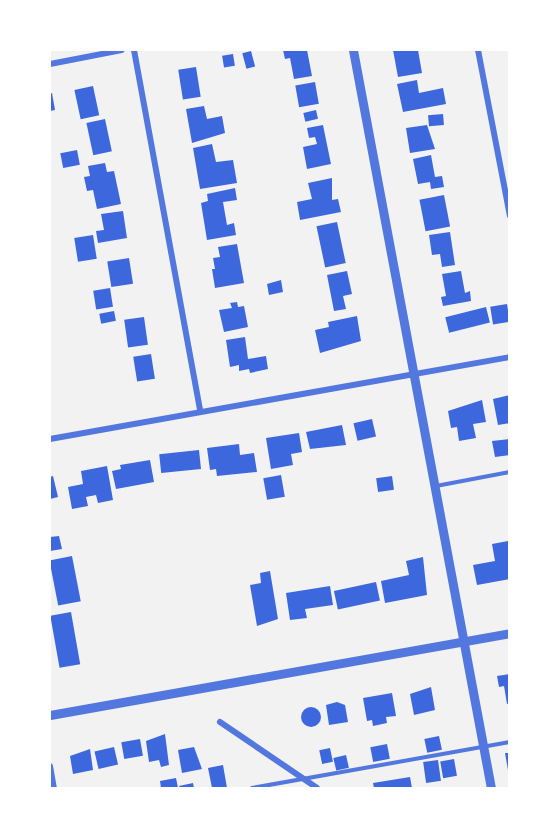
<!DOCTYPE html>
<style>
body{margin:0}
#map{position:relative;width:559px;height:838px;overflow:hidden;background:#f2f2f2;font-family:Commissioner,sans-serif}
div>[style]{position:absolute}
.building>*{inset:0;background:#3d67dc;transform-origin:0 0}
.round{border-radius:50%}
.service>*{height:4px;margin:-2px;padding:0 2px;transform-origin:2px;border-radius:2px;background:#5277de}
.minor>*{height:6px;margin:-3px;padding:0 3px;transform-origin:3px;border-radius:3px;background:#5277de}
.tertiary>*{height:9px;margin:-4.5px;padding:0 4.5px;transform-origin:4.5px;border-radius:4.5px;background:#5277de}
span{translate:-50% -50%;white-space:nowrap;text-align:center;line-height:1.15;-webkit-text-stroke:4.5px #fff;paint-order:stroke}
.frame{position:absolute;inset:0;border:51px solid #fff;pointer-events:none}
</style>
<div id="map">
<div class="building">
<div style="clip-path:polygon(283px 50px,307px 50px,312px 76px,294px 79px,290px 58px,285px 59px)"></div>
<div style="clip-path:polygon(393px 50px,418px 50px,422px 73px,398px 77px)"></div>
<div style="left:251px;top:51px;width:16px;height:9px;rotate:75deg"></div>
<div style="left:233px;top:54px;width:12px;height:11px;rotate:81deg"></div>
<div style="left:196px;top:67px;width:30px;height:18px;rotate:81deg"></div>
<div style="clip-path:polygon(417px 80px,419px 93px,443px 88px,446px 104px,403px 112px,397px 84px)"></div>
<div style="left:315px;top:82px;width:22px;height:20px;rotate:80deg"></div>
<div style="left:93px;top:86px;width:30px;height:19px;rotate:78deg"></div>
<div style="clip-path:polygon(52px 93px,55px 110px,50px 111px,50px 94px)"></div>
<div style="clip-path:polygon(204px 106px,207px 119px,222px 116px,225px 133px,192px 143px,186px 109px)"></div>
<div style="left:316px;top:110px;width:9px;height:13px;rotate:77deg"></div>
<div style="left:443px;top:114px;width:11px;height:15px;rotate:85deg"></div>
<div style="left:105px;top:119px;width:33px;height:19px;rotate:78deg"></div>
<div style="clip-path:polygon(323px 125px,331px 164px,307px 169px,303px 147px,317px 144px,315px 137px,309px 138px,307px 128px)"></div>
<div style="clip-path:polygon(427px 125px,435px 149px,410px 153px,406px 128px)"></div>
<div style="clip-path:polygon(212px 144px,216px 162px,233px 160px,237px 183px,200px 189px,193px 148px)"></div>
<div style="left:77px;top:150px;width:15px;height:17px;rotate:79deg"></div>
<div style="clip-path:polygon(431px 155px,435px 177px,442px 176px,444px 187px,431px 189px,430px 182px,418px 184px,413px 159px)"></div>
<div style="clip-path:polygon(105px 163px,107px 172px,114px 171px,121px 204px,97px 209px,93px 190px,87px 191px,84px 177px,90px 176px,88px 166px)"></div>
<div style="clip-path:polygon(332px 178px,332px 200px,338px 199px,341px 212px,300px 220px,297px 202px,312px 199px,308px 183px)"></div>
<div style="clip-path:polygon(235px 188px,237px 200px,223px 202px,227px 225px,234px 223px,236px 235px,207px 240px,201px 203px,208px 201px,207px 194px)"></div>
<div style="left:444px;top:195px;width:32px;height:25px;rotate:79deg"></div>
<div style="clip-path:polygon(123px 211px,127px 238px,98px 243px,96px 231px,104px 230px,101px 214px)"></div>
<div style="left:337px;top:222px;width:42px;height:21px;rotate:78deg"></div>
<div style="clip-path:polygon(450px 232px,455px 265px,442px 267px,440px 254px,432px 255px,429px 235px)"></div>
<div style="left:93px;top:235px;width:24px;height:19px;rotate:81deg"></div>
<div style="clip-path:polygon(237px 244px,244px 283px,215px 288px,212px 269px,215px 269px,213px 258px,220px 257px,218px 247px)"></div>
<div style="left:129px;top:258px;width:26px;height:22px;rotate:81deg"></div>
<div style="clip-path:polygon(347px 271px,352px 294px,343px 296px,346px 309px,334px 311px,327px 275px)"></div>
<div style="clip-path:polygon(461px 271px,465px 293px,470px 291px,471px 301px,443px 306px,441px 297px,446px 296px,442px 274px)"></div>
<div style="clip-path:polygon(281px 280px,283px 292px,269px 295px,267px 284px)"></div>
<div style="left:110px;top:288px;width:19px;height:17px;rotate:81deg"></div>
<div style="clip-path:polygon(237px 302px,238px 307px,244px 306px,248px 327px,224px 332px,219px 310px,232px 308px,230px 303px)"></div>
<div style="left:507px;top:304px;width:18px;height:17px;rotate:81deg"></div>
<div style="left:486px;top:307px;width:16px;height:42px;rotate:76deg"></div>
<div style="left:114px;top:311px;width:10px;height:15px;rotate:79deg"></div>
<div style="clip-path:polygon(357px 316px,361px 341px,320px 353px,315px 330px,329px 327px,328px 322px)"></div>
<div style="left:144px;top:317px;width:28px;height:20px;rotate:82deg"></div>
<div style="clip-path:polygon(245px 337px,248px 359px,266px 356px,268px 369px,250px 373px,249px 369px,239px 371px,239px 365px,230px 367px,226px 340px)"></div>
<div style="left:151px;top:354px;width:25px;height:18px;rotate:81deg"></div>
<div style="clip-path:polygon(510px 395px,510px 423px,498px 425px,493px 399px)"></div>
<div style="clip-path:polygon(482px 400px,486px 422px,473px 424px,476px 438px,459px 441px,457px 427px,451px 428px,448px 411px)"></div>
<div style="left:372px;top:419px;width:18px;height:19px;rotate:77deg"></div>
<div style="clip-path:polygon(342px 425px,346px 445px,310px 449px,306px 432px)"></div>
<div style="clip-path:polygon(299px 433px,302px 452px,291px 454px,293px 465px,271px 469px,266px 438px)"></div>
<div style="clip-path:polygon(510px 439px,510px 455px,495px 457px,492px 441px)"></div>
<div style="clip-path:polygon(239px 444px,240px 455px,254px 453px,257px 472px,217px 476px,216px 469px,210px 470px,207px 448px)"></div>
<div style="left:199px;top:450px;width:19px;height:40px;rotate:84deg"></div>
<div style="clip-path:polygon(150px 460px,154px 482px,116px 489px,112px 471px,121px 469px,120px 465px)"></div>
<div style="clip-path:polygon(107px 466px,113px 500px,98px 503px,96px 495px,86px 497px,88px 506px,72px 509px,68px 487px,83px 484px,81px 471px)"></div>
<div style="left:281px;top:475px;width:22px;height:18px;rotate:80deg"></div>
<div style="clip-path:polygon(53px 476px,58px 497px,50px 499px,50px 477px)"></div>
<div style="left:392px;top:476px;width:14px;height:16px;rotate:82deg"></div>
<div style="clip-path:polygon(59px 536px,62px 549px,50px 551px,50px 537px)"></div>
<div style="clip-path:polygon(508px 541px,510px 579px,477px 585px,473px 565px,495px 561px,492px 544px)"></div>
<div style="left:72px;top:556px;width:46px;height:23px;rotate:79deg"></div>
<div style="clip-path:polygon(423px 557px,427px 595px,385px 603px,381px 581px,409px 575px,406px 561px)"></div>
<div style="clip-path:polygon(270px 571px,278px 619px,257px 626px,250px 585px,261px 583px,260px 573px)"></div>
<div style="left:376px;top:582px;width:19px;height:43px;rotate:78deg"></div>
<div style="clip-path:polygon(330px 586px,333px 605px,305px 609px,307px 618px,290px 620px,286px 593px)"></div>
<div style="left:71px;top:612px;width:53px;height:21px;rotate:80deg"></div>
<div style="clip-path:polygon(510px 674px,510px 703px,507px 704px,504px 686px,499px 687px,497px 676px)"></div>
<div style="clip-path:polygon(431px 687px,435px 710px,414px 715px,410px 694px)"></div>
<div style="clip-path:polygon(392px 693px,396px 716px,386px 717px,387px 723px,373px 726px,372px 720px,367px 721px,363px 698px)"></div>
<div style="clip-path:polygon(337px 702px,345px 705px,348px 722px,329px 725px,326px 705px)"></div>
<div class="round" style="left:301px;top:707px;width:20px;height:20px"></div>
<div style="clip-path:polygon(165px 734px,169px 765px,161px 767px,159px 760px,149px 762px,146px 741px)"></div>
<div style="left:439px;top:736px;width:14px;height:15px;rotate:78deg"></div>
<div style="left:140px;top:739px;width:17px;height:19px;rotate:80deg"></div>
<div style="left:387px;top:744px;width:15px;height:17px;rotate:79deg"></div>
<div style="left:114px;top:747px;width:18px;height:20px;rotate:77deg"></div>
<div style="clip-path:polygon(194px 747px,202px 769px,182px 773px,178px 750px)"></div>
<div style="left:330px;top:748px;width:14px;height:11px;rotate:78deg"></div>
<div style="clip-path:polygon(90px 749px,93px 770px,73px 774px,70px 756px)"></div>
<div style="clip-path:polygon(505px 753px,510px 753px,510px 770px,508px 770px)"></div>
<div style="left:346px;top:755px;width:13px;height:13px;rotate:77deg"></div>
<div style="left:454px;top:759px;width:17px;height:14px;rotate:80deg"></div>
<div style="left:438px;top:760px;width:21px;height:15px;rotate:82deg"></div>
<div style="clip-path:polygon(223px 765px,227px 788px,212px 788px,208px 768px)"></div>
<div style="clip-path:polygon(410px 777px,412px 788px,374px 788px,373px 783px)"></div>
<div style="clip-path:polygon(176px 778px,178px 788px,161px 788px,160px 781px)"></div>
<div style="clip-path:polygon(193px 783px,194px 788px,180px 788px,179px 786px)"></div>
</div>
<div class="service">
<div style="left:436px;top:486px;width:75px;rotate:-10.7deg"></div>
<div style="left:252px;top:788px;width:262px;rotate:-10.1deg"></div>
</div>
<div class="minor">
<div style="left:134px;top:50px;width:367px;rotate:79.6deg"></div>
<div style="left:478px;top:50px;width:169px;rotate:79.1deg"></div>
<div style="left:50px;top:64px;width:73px;rotate:-11deg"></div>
<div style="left:50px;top:439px;width:467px;rotate:-10.1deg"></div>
<div style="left:220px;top:722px;width:117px;rotate:34.2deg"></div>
<div style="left:50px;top:766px;width:22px;rotate:80deg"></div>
</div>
<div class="tertiary">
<div style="left:353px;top:50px;width:751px;rotate:79.41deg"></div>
<div style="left:50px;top:715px;width:467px;rotate:-10.1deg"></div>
</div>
<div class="frame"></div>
</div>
